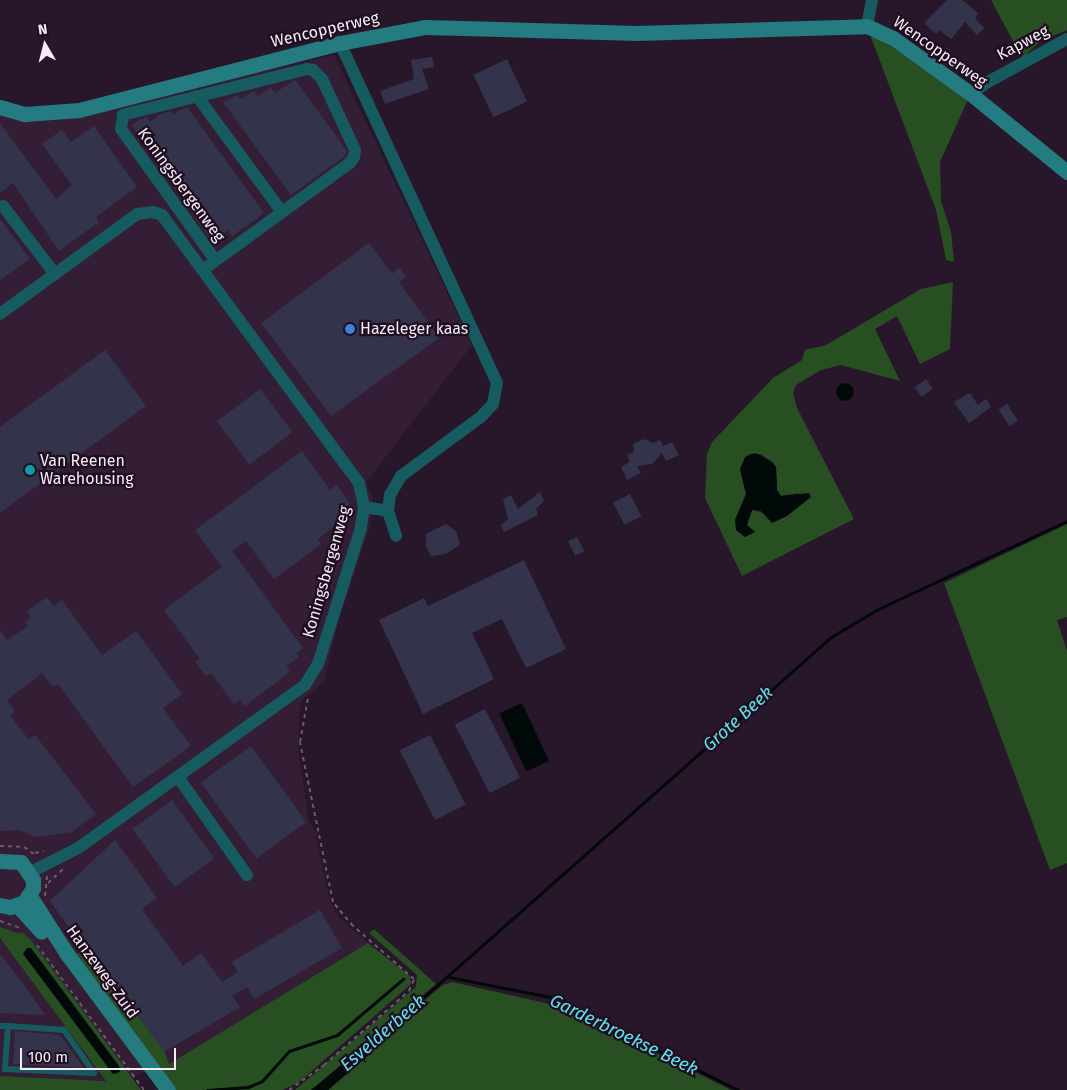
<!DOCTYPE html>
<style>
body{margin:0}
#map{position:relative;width:1067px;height:1090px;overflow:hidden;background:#28172a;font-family:"Fira Sans",sans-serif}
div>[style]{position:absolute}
.built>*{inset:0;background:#341e36}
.green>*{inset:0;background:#284f22}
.water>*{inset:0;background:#010909;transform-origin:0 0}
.round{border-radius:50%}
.stream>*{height:3px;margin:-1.5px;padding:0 1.5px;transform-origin:1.5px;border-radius:1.5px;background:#010909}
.building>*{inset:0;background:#33344c;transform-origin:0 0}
.path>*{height:2px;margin-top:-1px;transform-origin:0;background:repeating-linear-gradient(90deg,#6a5a6b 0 4px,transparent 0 8px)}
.lane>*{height:6px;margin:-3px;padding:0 3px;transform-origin:3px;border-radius:3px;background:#165b60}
.street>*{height:12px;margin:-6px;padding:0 6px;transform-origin:6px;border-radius:6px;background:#165b60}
.secondary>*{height:15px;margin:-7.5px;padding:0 7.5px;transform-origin:7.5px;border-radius:7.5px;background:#247b80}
.dots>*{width:14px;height:14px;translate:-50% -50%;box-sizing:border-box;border:2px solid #1e0e20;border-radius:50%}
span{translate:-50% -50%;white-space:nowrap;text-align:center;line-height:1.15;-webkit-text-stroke:4.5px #1e0e20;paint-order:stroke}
.street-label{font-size:16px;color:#f7ebf7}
.poi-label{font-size:16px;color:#f7ebf7}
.left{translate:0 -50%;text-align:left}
.water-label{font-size:18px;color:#5ce3eb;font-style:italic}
.north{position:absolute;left:20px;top:20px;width:50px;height:50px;-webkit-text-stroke:4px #1e0e20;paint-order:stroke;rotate:352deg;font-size:14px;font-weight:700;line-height:20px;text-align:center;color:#f7ebf7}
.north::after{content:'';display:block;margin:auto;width:18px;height:22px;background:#f7ebf7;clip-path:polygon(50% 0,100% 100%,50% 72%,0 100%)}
.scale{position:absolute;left:20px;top:1048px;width:156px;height:22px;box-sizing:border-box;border:2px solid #f7ebf7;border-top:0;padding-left:6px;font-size:15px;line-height:18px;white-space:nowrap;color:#f7ebf7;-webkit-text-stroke:4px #1e0e20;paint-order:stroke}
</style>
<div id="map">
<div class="built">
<div style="clip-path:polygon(334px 55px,472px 345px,366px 482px,373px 499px,370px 526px,338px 622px,324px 682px,302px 700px,299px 716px,298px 747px,309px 822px,319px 836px,316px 839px,330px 901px,339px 918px,368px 943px,169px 1064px,117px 1081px,0 1076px,0 114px,26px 121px,51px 120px)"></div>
</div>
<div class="green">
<div style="clip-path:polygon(991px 0,1067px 0,1067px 30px,1041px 41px,1022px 58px)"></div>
<div style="clip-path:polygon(869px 32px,969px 97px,940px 162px,941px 201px,951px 232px,954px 262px,946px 260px,936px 210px)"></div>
<div style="clip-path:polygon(evenodd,953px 282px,950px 349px,920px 364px,897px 316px,875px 329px,900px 381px,841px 365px,821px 370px,796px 385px,793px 393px,797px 408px,854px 519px,742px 576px,705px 498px,707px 454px,712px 442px,773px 378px,802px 360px,805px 350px,826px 345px,921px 289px,953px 282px,749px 454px,761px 454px,772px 462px,776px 467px,777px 490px,781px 496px,799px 493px,764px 513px,752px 510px,747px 525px,735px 520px,746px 494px,740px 469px,749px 454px)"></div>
<div style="clip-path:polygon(1067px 524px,1067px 617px,1057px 620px,1067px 651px,1067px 863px,1050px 870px,944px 583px)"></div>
<div style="clip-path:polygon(48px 912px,77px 954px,85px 948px,164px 1050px,169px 1064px,368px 943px,410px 976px,411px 984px,298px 1083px,282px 1090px,173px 1090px,82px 970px)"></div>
<div style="clip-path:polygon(0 927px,20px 934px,22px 932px,31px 940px,141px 1090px,0 1090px,0 1076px,106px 1081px,0 938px)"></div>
<div style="clip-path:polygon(374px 929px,436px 984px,311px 1090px,295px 1090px,416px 987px,417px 975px,369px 933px)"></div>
<div style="clip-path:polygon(452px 982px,563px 1007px,731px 1090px,328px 1090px,368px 1056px,376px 1046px,378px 1039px,443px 985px)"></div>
</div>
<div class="water">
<div class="round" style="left:836px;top:383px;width:18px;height:18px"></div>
<div style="clip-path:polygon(755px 453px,772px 462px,776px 467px,777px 490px,781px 496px,809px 493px,811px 497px,787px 516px,772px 523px,760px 510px,752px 510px,747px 525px,755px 532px,745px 537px,736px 530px,735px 520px,746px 494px,740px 469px,745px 457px)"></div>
<div style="left:522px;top:703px;width:64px;height:25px;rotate:65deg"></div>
<div style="clip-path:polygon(27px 948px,31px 948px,119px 1066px,120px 1072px,113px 1074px,23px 954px)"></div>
<div style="clip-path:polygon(377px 1037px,374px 1050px,328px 1090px,311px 1090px)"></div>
</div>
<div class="stream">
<div style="left:449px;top:977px;width:103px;rotate:11.2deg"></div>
<div style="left:550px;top:997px;width:210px;rotate:26.3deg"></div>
<div style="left:375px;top:1040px;width:609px;rotate:-41.47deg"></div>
<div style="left:831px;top:637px;width:55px;rotate:-30.8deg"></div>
<div style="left:878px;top:609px;width:208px;rotate:-25deg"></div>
<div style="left:207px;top:1090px;width:41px;rotate:-4.2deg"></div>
<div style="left:248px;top:1087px;width:15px;rotate:-23deg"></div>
<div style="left:262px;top:1081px;width:40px;rotate:-48deg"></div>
<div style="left:289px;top:1051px;width:51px;rotate:-18.4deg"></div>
<div style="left:337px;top:1035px;width:87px;rotate:-40.3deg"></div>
</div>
<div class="building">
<div style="clip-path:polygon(947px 0,962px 0,978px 13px,975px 18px,984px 28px,977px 35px,965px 22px,951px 39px,939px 30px,936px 34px,924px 23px)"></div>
<div style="clip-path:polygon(432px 57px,434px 67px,422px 69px,429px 89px,385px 104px,380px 91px,414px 79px,411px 60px)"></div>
<div style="left:507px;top:59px;width:47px;height:37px;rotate:65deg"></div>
<div style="clip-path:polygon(295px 80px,347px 151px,344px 157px,291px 195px,223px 102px,238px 95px,241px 99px,254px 91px,258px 96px,271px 87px,275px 93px)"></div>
<div style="clip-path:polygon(187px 107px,264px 213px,232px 236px,228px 230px,212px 242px,132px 125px,141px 119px,147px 117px,150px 122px,161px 114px,171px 111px,173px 114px)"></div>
<div style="clip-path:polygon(0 123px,56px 199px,72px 185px,42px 144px,62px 130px,71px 142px,94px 126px,137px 187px,96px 217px,99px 222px,59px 251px,13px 183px,0 193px)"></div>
<div style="clip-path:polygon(0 219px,30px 259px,0 280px)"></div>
<div style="clip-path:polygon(369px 243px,392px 274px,399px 268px,406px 276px,399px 282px,439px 338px,331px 416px,261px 323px)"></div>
<div style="clip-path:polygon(105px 350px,146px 406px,0 513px,0 427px)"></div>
<div style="left:926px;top:379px;width:12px;height:14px;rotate:55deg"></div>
<div style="left:260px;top:389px;width:54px;height:54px;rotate:53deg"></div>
<div style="clip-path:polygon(970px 393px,978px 405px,986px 399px,991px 407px,969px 423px,954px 402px)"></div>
<div style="left:1007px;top:404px;width:20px;height:10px;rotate:57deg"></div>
<div style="clip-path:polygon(643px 439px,653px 443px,660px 440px,663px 446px,672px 442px,679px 455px,666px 461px,662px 453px,652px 464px,637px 466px,641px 473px,627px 480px,621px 467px,630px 462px,627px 455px,634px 452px,633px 444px)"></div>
<div style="clip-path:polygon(302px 451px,330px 490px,337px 485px,350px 504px,344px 509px,348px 515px,318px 539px,321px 544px,274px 579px,246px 541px,232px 551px,303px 648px,296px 653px,299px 657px,286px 666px,290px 672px,245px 706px,240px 700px,234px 704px,211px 673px,206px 676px,195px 662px,200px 659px,164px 610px,222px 567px,195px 530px)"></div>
<div style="clip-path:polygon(540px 492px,544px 501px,536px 509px,538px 515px,504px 532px,501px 525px,508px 519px,503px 499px,511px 495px,518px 509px)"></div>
<div style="left:630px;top:494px;width:25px;height:19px;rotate:63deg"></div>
<div style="clip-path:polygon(446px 524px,456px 531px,460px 545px,446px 554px,431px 556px,426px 546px,426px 534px)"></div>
<div style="left:577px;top:537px;width:16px;height:10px;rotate:63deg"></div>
<div style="clip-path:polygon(524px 560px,566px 649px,526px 668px,502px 619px,472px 633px,494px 679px,423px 714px,379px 620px,424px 598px,428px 606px)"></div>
<div style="clip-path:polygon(47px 597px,54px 606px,62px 600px,102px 655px,136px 631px,182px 694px,163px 708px,191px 746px,133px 787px,58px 684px,53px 687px,42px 673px,7px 700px,15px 711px,10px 715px,29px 740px,35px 735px,96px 814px,72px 832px,36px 837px,19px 830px,0 831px,0 630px,7px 640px,28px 626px,25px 622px,31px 617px,27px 611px)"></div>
<div style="left:485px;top:709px;width:77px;height:34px;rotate:63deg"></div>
<div style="left:430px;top:735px;width:78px;height:34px;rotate:63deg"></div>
<div style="left:251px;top:746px;width:94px;height:62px;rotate:54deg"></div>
<div style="left:172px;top:800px;width:72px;height:49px;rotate:54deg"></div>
<div style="clip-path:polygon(115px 840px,157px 898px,142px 909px,183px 966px,201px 953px,222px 982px,238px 972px,232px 962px,320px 910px,342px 948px,254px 999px,247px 987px,232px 996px,240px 1007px,164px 1052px,130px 1005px,126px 1007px,50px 901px)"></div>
<div style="clip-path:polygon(0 954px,29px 992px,45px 1015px,0 1013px)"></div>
<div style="clip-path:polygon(15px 1031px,60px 1035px,84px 1068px,13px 1064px)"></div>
</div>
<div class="path">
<div style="left:0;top:846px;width:24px;rotate:2deg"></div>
<div style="left:24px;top:847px;width:16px;rotate:35deg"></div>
<div style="left:35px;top:853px;width:9px;rotate:-13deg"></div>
<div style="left:48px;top:883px;width:21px;rotate:-43deg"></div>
<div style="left:45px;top:896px;width:20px;rotate:-84deg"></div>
<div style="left:0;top:921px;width:21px;rotate:19deg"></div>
<div style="left:37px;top:945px;width:180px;rotate:53.6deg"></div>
<div style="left:289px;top:1090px;width:43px;rotate:-35.5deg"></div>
<div style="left:324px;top:1065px;width:113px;rotate:-41deg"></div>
<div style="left:409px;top:991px;width:13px;rotate:-67deg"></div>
<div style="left:414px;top:979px;width:81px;rotate:-139deg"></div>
<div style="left:353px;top:926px;width:31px;rotate:-130deg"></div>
<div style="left:333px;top:902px;width:163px;rotate:-101.7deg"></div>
<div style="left:300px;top:742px;width:45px;rotate:-79.7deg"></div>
</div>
<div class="lane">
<div style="left:0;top:1026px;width:8px"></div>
<div style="left:8px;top:1026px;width:56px;rotate:4.1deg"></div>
<div style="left:64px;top:1030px;width:52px;rotate:55.1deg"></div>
<div style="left:94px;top:1073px;width:89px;rotate:-177.4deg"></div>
<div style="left:5px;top:1069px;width:43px;rotate:-86deg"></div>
</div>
<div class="street">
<div style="left:867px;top:26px;width:26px;rotate:-79deg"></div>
<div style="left:340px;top:43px;width:374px;rotate:65.2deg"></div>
<div style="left:497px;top:383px;width:21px;rotate:101deg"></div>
<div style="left:493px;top:404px;width:16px;rotate:133deg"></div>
<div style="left:482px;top:416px;width:101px;rotate:143.5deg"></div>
<div style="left:401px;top:476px;width:22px;rotate:120deg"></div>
<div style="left:390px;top:495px;width:16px;rotate:97deg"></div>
<div style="left:388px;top:511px;width:26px;rotate:72deg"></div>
<div style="left:971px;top:94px;width:19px;rotate:-36deg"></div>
<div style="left:986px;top:83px;width:92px;rotate:-28.5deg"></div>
<div style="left:197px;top:96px;width:144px;rotate:53.8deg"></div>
<div style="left:3px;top:206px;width:86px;rotate:52.6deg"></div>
<div style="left:204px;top:269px;width:180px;rotate:-36deg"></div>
<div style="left:350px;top:163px;width:7px;rotate:-56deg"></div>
<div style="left:354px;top:157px;width:7px;rotate:-82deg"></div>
<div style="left:355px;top:150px;width:78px;rotate:-114.9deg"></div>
<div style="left:322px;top:79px;width:13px;rotate:-135deg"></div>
<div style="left:313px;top:70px;width:6px;rotate:-171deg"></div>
<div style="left:307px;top:69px;width:190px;rotate:166deg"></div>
<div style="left:123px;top:115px;width:14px;rotate:98deg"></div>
<div style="left:121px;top:129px;width:161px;rotate:54.3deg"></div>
<div style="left:0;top:314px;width:170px;rotate:-36.1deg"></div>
<div style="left:137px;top:214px;width:16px;rotate:-7deg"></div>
<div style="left:153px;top:212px;width:9px;rotate:18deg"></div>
<div style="left:162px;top:215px;width:319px;rotate:53.7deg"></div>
<div style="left:351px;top:472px;width:14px;rotate:54deg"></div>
<div style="left:359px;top:483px;width:25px;rotate:78deg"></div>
<div style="left:364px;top:507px;width:24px;rotate:99deg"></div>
<div style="left:360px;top:531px;width:139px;rotate:107.5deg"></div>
<div style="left:318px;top:664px;width:25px;rotate:122deg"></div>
<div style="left:305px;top:685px;width:279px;rotate:144.3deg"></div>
<div style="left:78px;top:848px;width:53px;rotate:152.9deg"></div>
<div style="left:364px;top:507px;width:24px;rotate:9deg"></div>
<div style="left:178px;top:777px;width:120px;rotate:54.9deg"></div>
</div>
<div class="secondary">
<div style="left:0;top:107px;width:26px;rotate:16deg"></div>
<div style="left:25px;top:114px;width:54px;rotate:-4.2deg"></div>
<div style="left:79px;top:110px;width:269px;rotate:-14.4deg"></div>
<div style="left:340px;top:43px;width:86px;rotate:-10.7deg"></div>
<div style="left:425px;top:27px;width:212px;rotate:1.6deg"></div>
<div style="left:637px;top:33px;width:230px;rotate:-1.7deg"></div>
<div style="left:867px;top:26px;width:29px;rotate:25deg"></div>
<div style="left:893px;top:38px;width:96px;rotate:35.7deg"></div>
<div style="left:971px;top:94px;width:124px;rotate:39.1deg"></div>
<div style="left:0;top:861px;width:21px;rotate:3deg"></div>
<div style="left:21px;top:862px;width:22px;rotate:56deg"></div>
<div style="left:33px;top:880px;width:8px;rotate:90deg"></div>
<div style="left:33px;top:888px;width:17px;rotate:123deg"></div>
<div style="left:24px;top:902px;width:15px;rotate:160deg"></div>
<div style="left:10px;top:907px;width:10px;rotate:-169deg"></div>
<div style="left:30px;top:896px;width:69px;rotate:57.5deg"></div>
<div style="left:67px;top:954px;width:169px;rotate:53.4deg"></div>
<div style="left:17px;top:905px;width:36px;rotate:48deg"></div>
</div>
<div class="dots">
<div style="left:350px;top:329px;background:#3f7fe0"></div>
<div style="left:30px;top:470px;background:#0f9aa8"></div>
</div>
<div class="street-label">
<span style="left:325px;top:30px;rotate:-13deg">Wencopperweg</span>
<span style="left:1023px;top:43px;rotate:-28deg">Kapweg</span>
<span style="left:940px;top:52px;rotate:35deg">Wencopperweg</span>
<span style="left:181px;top:185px;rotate:54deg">Koningsbergenweg</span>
<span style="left:327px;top:572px;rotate:-74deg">Koningsbergenweg</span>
<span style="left:102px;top:972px;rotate:54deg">Hanzeweg-Zuid</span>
</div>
<div class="poi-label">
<span class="left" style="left:360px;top:329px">Hazeleger kaas</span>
<span class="left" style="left:40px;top:470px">Van Reenen<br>Warehousing</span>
</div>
<div class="water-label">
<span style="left:738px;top:719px;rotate:-42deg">Grote Beek</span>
<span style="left:383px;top:1033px;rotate:-41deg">Esvelderbeek</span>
<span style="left:624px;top:1035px;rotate:26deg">Garderbroekse Beek</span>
</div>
<div class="north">N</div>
<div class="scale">100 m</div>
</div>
